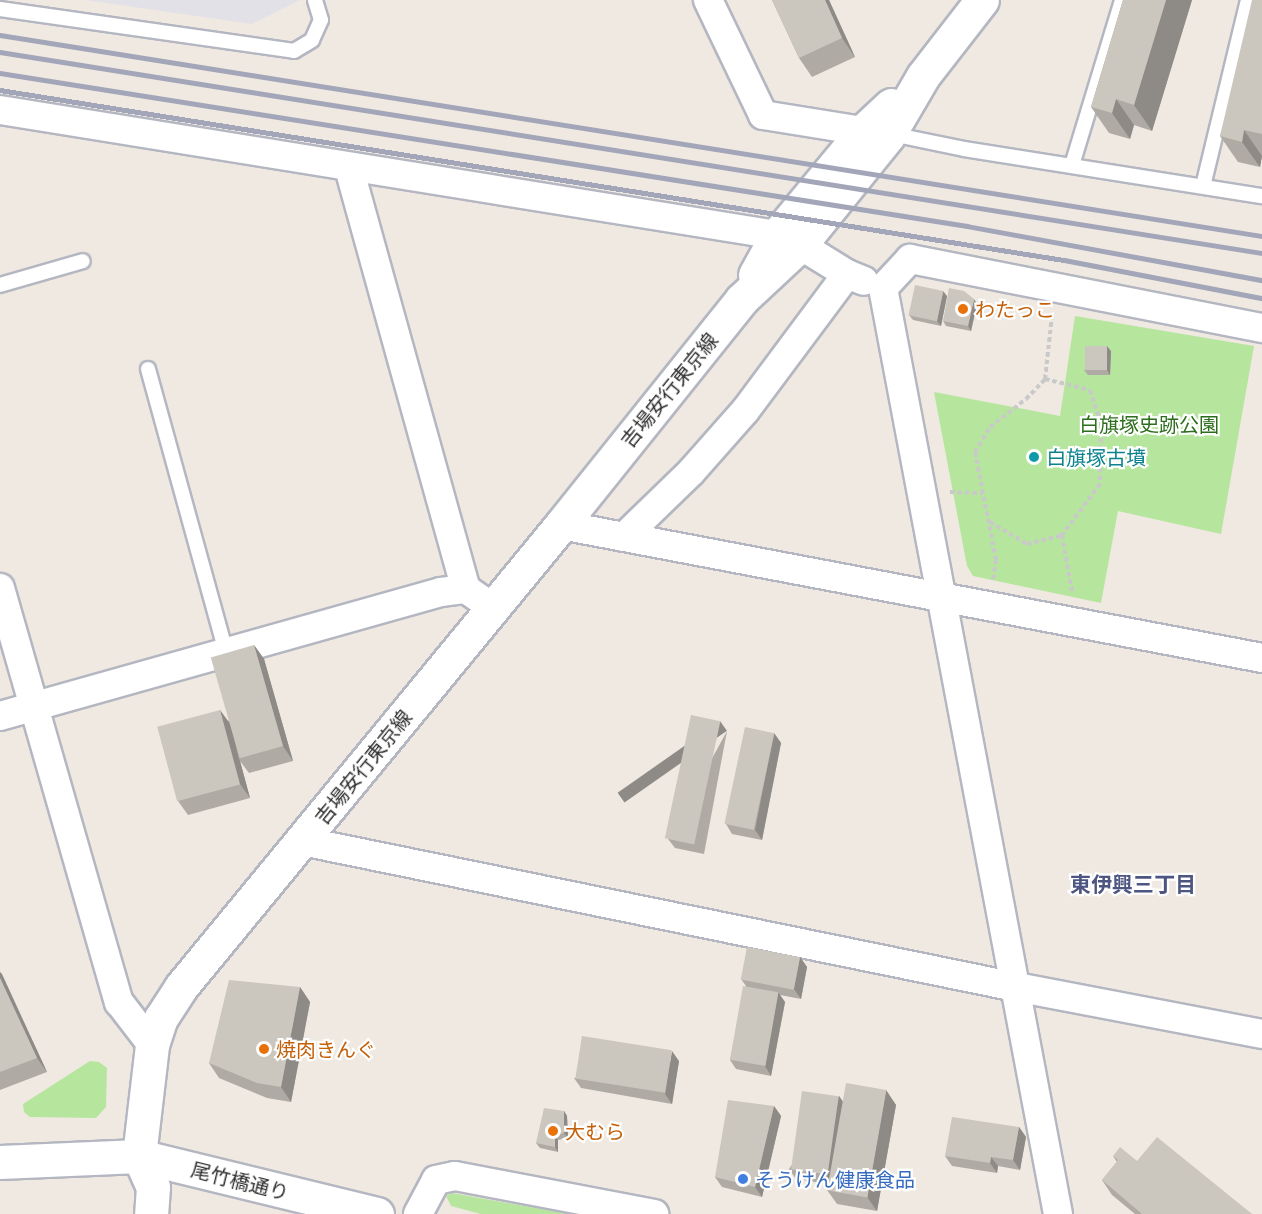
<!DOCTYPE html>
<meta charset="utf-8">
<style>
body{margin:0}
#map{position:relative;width:1262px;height:1214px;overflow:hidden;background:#efe9e1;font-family:Manrope,"Noto Sans JP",sans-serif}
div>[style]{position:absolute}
.industrial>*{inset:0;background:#e3e1e8}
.green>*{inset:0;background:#b6e59e}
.path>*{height:4px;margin-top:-2px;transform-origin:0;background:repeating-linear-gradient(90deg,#c9c9c9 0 4.5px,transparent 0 7.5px)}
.roads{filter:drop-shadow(2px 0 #b4b7c1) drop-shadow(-2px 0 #b4b7c1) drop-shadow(0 2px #b4b7c1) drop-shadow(0 -2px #b4b7c1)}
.service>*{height:14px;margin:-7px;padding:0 7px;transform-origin:7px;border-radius:7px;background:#fff}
.minor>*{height:28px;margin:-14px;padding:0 14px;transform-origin:14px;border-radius:14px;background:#fff}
.tertiary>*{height:33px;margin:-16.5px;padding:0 16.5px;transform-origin:16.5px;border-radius:16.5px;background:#fff}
.secondary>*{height:33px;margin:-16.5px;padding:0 16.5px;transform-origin:16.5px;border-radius:16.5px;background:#fff}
.rail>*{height:4.5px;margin:-2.25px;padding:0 2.25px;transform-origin:2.25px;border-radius:2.25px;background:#a3a6b8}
.wall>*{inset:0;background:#afaba4}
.shaded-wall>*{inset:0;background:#8e8b86;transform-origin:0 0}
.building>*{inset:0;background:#cbc7bf;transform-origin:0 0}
.dots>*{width:16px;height:16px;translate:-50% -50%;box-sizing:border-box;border:3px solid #fff;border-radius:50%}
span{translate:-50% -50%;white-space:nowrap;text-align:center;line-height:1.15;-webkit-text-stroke:4.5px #fff;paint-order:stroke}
.food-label{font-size:20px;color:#c56008}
.left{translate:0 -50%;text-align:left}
.street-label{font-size:20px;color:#2e2e2e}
.park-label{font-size:20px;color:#2c6e1b}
.culture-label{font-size:20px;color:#0d838f}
.shop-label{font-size:20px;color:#366cbe}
.neighbourhood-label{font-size:21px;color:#4d5680;font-weight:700}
</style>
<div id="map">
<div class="industrial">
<div style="clip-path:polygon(85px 0,300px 0,252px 24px)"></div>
</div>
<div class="green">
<div style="clip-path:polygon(1075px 316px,1254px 346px,1221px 534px,1118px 511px,1101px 603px,973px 576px,967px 566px,934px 392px,1060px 416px)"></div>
<div style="clip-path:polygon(90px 1061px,99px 1062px,107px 1068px,106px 1107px,96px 1118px,30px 1117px,24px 1112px,23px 1104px)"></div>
<div style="clip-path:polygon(452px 1193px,569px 1214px,481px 1214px,451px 1206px,446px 1196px)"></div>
</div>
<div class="path">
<div style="left:1045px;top:379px;width:46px;rotate:13.7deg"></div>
<div style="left:1090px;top:390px;width:35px;rotate:72deg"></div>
<div style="left:1101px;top:423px;width:61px;rotate:90.9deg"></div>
<div style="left:1100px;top:484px;width:64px;rotate:126.7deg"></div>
<div style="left:1062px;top:535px;width:58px;rotate:80deg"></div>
<div style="left:950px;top:492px;width:33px;rotate:2deg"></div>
<div style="left:990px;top:522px;width:43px;rotate:30.7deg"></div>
<div style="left:1027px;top:544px;width:36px;rotate:-14deg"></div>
<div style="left:993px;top:579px;width:19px;rotate:-81deg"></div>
<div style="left:996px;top:560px;width:110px;rotate:-101deg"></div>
<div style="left:975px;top:452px;width:29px;rotate:-59deg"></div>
<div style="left:990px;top:427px;width:46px;rotate:-37.9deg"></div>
<div style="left:1026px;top:399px;width:28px;rotate:-46deg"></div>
<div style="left:1045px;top:379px;width:63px;rotate:-83.7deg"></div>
</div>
<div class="roads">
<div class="service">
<div style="left:0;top:9px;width:297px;rotate:8.1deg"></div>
<div style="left:294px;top:51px;width:21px;rotate:-31deg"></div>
<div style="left:312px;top:40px;width:22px;rotate:-66deg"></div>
<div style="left:321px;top:20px;width:21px;rotate:-107deg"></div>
<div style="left:906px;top:137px;width:59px;rotate:11.7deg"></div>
<div style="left:964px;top:149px;width:302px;rotate:9deg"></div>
<div style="left:1072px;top:165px;width:172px;rotate:-73.1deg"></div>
<div style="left:1203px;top:186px;width:191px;rotate:-76.4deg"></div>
<div style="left:0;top:285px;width:86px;rotate:-16.1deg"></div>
<div style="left:148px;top:369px;width:295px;rotate:74.6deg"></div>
</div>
<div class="minor">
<div style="left:708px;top:0;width:127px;rotate:64.4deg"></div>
<div style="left:763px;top:115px;width:101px;rotate:9.1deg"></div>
<div style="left:0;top:110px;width:787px;rotate:9.14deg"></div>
<div style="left:349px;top:168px;width:437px;rotate:74.5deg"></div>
<div style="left:800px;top:245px;width:55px;rotate:31.7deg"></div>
<div style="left:847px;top:274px;width:18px;rotate:22deg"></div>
<div style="left:561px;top:525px;width:714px;rotate:10.74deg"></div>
<div style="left:624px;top:537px;width:93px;rotate:-44.1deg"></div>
<div style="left:691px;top:472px;width:81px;rotate:-48.5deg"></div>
<div style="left:745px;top:411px;width:171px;rotate:-53.3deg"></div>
<div style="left:0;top:588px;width:431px;rotate:74deg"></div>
<div style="left:119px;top:1002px;width:54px;rotate:52.5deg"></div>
<div style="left:0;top:716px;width:458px;rotate:-15.7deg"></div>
<div style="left:441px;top:592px;width:25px;rotate:-7deg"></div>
<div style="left:466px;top:589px;width:33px;rotate:35deg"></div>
<div style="left:302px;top:841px;width:729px;rotate:11.56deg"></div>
<div style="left:1016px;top:987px;width:250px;rotate:10.8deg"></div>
<div style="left:418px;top:1214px;width:38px;rotate:-62deg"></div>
<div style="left:436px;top:1180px;width:19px;rotate:-12deg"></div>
<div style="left:455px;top:1176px;width:203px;rotate:10.8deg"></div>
<div style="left:1058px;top:1214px;width:942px;rotate:-100.7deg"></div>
<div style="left:883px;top:288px;width:40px;rotate:-47deg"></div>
<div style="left:910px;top:259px;width:359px;rotate:11.1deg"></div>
</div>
<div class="tertiary">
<div style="left:139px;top:1156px;width:34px;rotate:66deg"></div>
<div style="left:153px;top:1187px;width:27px;rotate:94deg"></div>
</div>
<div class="secondary">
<div style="left:755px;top:275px;width:46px;rotate:-61.2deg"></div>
<div style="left:777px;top:235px;width:135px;rotate:-50.4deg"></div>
<div style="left:863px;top:131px;width:38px;rotate:-43deg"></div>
<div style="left:139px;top:1156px;width:112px;rotate:-83.3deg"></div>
<div style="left:152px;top:1045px;width:28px;rotate:-72deg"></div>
<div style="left:161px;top:1018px;width:37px;rotate:-57deg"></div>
<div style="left:181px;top:987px;width:598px;rotate:-50.56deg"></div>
<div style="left:561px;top:525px;width:288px;rotate:-51.3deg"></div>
<div style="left:741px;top:300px;width:81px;rotate:-43deg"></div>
<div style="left:800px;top:245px;width:140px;rotate:-51.1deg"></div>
<div style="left:888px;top:136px;width:69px;rotate:-59.7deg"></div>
<div style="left:923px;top:76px;width:96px;rotate:-52.2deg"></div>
<div style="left:0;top:1162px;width:139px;rotate:-2.5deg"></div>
<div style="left:139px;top:1156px;width:245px;rotate:13.7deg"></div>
</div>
</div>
<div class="rail">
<div style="left:0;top:35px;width:1278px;rotate:9.05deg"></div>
<div style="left:0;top:52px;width:1278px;rotate:9.05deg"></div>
<div style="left:0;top:73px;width:979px;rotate:8.99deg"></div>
<div style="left:967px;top:226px;width:300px;rotate:10.4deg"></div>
<div style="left:0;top:90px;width:1077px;rotate:9.08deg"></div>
<div style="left:1064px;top:260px;width:202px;rotate:10.9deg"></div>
</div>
<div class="wall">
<div style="clip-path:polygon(772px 0,829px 0,855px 57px,812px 77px,799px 58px)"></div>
<div style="clip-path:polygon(1123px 0,1192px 0,1152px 131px,1134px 125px,1130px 139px,1109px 133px,1091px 107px)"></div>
<div style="clip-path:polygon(1262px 0,1262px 156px,1260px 167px,1238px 162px,1220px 136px)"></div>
<div style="clip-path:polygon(947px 296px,941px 326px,913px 320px,909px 315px)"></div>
<div style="clip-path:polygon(977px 304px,971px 331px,946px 326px,943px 321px)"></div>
<div style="clip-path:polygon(1111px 351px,1110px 375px,1088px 375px,1084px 370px)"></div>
<div style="clip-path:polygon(254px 645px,264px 659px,293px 761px,249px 773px,240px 761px,250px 798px,188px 815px,178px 801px,220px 710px,228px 722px)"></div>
<div style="clip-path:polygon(727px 731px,704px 854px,675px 848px,668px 839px)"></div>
<div style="clip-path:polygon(774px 733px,781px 743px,762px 840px,732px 834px,726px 824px)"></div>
<div style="clip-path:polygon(800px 957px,807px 967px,801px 999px,780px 995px,785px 1002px,771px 1076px,736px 1069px,730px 1060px,746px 986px,741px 979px)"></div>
<div style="clip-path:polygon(0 972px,47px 1072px,0 1090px)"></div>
<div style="clip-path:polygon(300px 987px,310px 1002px,291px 1102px,267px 1098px,219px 1078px,209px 1063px)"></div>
<div style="clip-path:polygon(679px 1061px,672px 1104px,581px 1088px,574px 1078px)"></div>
<div style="clip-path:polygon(886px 1090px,896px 1105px,877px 1211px,837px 1204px,827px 1190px,828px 1184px,796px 1179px,789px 1169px,839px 1096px,843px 1102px)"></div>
<div style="clip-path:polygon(774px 1106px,781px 1116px,762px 1197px,722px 1187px,715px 1177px)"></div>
<div style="clip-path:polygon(564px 1111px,567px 1116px,568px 1138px,558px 1140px,558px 1152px,540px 1148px,536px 1143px)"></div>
<div style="clip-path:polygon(1019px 1127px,1026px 1137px,1020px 1170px,998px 1166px,997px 1173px,952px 1166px,945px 1156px)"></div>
<div style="clip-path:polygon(1113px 1156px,1137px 1161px,1252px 1214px,1135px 1214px,1112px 1195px,1102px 1180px,1117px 1162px)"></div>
</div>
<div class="shaded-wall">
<div style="clip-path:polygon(825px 0,829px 0,855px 57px,842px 38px)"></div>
<div style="clip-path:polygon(1166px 0,1192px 0,1152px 131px,1134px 105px)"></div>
<div style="clip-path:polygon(1116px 99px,1134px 125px,1130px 139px,1112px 113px)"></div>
<div style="clip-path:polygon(1244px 130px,1262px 156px,1260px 167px,1242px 142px)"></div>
<div style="clip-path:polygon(943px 291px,947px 296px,941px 326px,937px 321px)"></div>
<div style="clip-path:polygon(974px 299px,977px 304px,971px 331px,968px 326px)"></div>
<div style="clip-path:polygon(1107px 346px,1111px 351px,1110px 375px,1107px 370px)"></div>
<div style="clip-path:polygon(254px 645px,264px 659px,293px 761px,283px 746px)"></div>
<div style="clip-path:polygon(220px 710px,231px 725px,239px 759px,240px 761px,250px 798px,240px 784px)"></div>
<div style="left:720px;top:721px;width:12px;height:125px;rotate:55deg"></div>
<div style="clip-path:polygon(774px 733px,781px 743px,762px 840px,755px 830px)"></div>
<div style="clip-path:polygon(800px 957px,807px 967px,801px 999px,794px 989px)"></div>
<div style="clip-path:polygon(0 972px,2px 974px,47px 1072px,37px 1058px,0 978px)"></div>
<div style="clip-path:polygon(300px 987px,310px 1002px,291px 1102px,281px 1087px)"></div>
<div style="clip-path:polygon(778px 992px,785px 1002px,771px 1076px,765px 1066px)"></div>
<div style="clip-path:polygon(672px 1051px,679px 1061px,672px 1104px,665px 1094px)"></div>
<div style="clip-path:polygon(886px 1090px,896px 1105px,877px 1211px,867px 1197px)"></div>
<div style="clip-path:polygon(839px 1096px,846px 1106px,832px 1185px,825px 1175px)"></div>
<div style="clip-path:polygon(774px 1106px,781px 1116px,762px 1197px,755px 1187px)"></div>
<div style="clip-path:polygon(564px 1111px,567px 1116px,568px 1138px,564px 1133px)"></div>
<div style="clip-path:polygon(1019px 1127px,1026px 1137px,1020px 1170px,1013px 1160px)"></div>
<div style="clip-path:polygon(555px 1135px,558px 1140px,558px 1152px,555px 1147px)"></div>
<div style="clip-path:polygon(991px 1157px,998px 1166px,997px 1173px,990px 1163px)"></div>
</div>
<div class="building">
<div style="clip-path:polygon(772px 0,825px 0,842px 38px,799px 58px)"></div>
<div style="clip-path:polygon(1123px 0,1166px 0,1134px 105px,1116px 99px,1112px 113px,1091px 107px)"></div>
<div style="clip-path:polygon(1252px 0,1262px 0,1262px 134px,1244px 130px,1242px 142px,1220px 136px)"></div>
<div style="left:915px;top:285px;width:29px;height:31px;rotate:12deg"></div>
<div style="clip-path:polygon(949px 288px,964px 291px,974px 299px,968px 326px,943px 321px)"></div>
<div style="left:1085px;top:346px;width:22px;height:24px"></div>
<div style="left:254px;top:645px;width:105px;height:45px;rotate:74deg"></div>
<div style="left:220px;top:710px;width:77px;height:65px;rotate:75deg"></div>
<div style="left:691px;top:715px;width:30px;height:126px;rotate:12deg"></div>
<div style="left:745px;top:727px;width:30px;height:99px;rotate:12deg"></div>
<div style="left:747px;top:947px;width:54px;height:33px;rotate:11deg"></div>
<div style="clip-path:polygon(0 978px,37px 1058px,0 1072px)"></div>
<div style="clip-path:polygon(229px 980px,300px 987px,281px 1087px,257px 1083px,209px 1063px)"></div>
<div style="left:743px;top:986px;width:36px;height:75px;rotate:10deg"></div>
<div style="left:582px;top:1036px;width:91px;height:43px;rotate:9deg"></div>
<div style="left:846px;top:1083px;width:41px;height:109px;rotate:10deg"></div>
<div style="left:802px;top:1091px;width:37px;height:79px;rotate:8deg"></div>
<div style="clip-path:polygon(728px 1100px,774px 1106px,755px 1187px,715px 1177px)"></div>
<div style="clip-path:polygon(544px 1108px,564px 1111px,564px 1133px,555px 1135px,555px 1147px,536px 1143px)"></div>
<div style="clip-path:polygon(952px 1117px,1019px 1127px,1013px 1160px,991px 1157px,990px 1163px,945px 1156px)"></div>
<div style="clip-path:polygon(1157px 1137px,1252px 1214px,1142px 1214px,1102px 1180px,1118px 1160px,1113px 1156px,1120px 1147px,1137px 1161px)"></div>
</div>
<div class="dots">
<div style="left:963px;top:309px;background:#e8710a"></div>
<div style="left:1034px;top:457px;background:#0f9aa8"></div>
<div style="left:264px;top:1049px;background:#e8710a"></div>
<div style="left:553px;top:1131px;background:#e8710a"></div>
<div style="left:743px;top:1179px;background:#3f7fe0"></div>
</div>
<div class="food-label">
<span class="left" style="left:975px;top:309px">わたっこ</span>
<span class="left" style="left:276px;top:1049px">焼肉きんぐ</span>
<span class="left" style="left:565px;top:1131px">大むら</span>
</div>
<div class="street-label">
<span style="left:669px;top:390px;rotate:-51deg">吉場安行東京線</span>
<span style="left:363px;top:767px;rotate:-51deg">吉場安行東京線</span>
<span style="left:240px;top:1181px;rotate:14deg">尾竹橋通り</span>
</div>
<div class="park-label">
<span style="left:1149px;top:424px">白旗塚史跡公園</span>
</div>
<div class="culture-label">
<span class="left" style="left:1046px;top:457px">白旗塚古墳</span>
</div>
<div class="shop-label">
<span class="left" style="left:755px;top:1179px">そうけん健康食品</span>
</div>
<div class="neighbourhood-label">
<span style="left:1133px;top:884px">東伊興三丁目</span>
</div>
</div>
